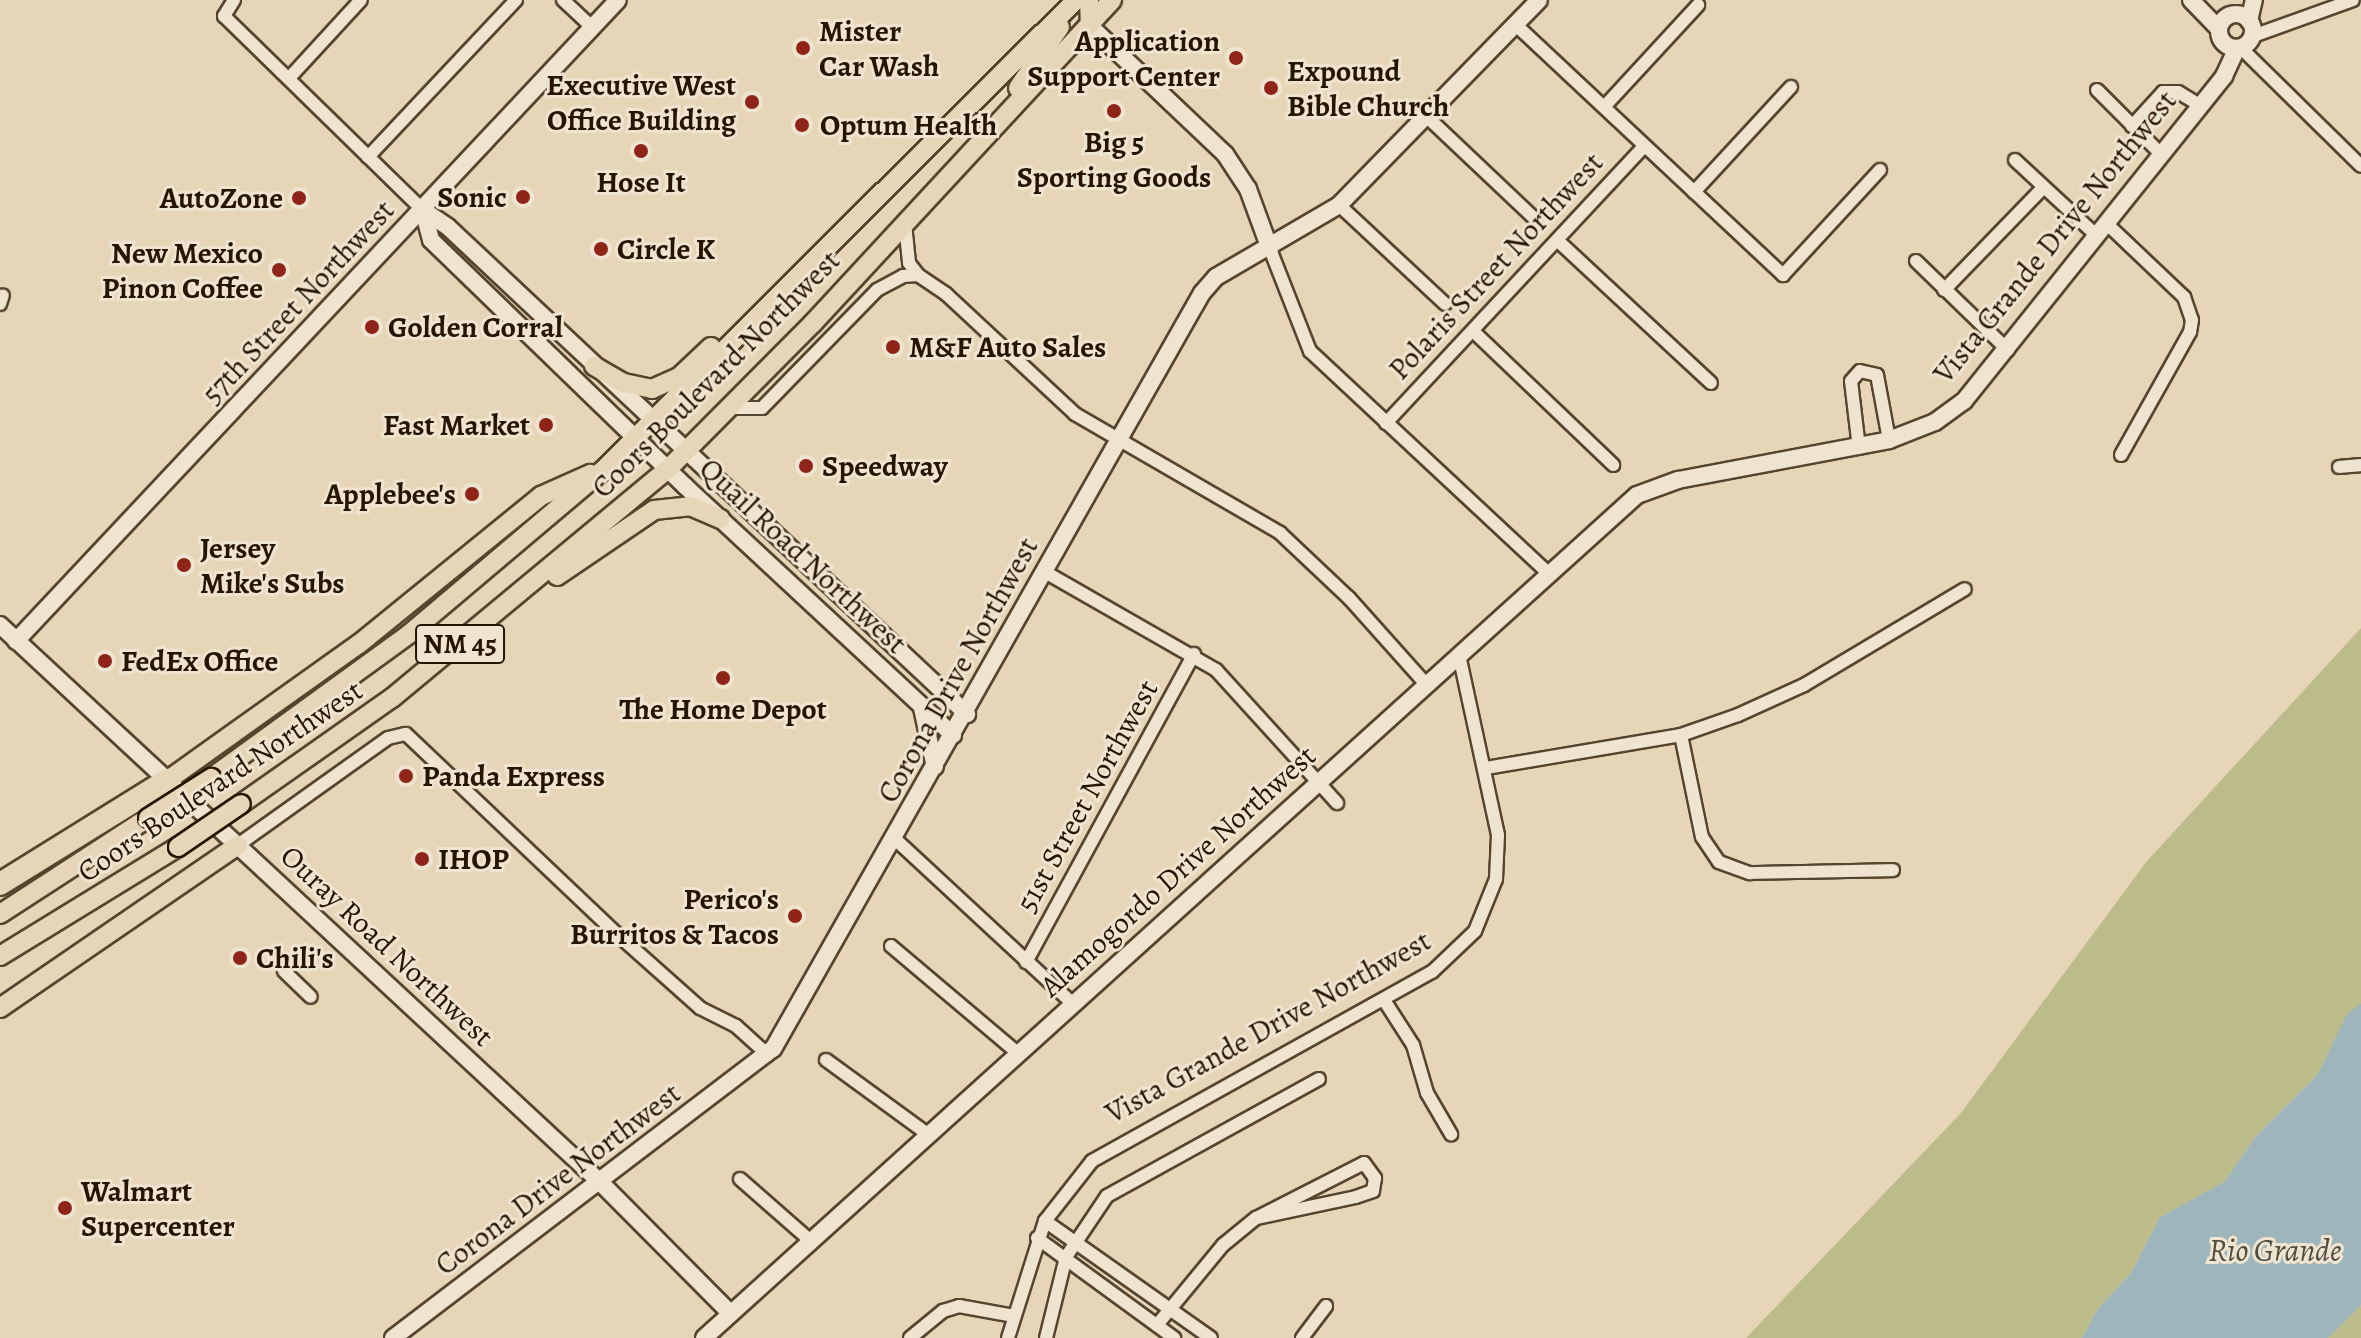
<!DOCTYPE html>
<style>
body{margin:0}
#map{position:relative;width:2361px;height:1338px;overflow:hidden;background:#e6d5b7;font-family:Alegreya,serif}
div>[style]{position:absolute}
.green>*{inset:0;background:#bcbb8a}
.water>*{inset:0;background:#9db5bb}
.roads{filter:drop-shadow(2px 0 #56452e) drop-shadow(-2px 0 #56452e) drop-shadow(0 2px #56452e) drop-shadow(0 -2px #56452e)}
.street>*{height:12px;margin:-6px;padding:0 6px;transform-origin:6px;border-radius:6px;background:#efe4d0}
.secondary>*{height:16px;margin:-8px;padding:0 8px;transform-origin:8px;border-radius:8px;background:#efe4d0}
.secondary>.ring{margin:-8px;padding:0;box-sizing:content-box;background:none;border:16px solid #efe4d0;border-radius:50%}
.primary>*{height:18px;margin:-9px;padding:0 9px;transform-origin:9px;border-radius:9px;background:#e6d5b7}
.highway>*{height:22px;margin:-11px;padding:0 11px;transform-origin:11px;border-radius:11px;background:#e6d5b7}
.bridges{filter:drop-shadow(2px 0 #261500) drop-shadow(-2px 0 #261500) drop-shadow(0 2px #261500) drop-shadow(0 -2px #261500)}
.primary-bridge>*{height:18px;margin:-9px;padding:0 9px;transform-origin:9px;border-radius:9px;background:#e6d5b7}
.dots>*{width:22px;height:22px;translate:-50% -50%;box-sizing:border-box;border:4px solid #efe4d0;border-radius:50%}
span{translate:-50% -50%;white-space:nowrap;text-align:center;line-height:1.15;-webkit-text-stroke:6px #efe4d0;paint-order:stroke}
.shield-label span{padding:2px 6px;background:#efe4d0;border:2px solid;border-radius:6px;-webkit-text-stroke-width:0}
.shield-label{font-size:28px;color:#261500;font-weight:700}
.poi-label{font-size:30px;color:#261500;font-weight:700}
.left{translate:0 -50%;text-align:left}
.right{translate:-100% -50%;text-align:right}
.street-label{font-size:30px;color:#261500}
.water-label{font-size:32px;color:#504d41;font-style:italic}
</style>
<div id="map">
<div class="green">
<div style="clip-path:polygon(2361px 628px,2361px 1003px,2347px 1015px,2318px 1074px,2256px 1136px,2224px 1182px,2160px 1217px,2131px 1273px,2097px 1310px,2082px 1338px,1746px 1338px,1961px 1113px,2147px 861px)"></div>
<div style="clip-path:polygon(2361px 1305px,2361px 1338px,2328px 1338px,2334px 1330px)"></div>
</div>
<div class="water">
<div style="clip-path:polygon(2361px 1003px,2361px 1305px,2328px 1338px,2082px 1338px,2097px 1310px,2131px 1273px,2160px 1217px,2224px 1182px,2256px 1136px,2318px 1074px,2347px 1014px)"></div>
</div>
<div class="roads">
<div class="street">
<div style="left:234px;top:0;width:19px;rotate:122deg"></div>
<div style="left:224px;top:16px;width:278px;rotate:44.3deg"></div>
<div style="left:563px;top:0;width:40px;rotate:43deg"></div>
<div style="left:1516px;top:25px;width:366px;rotate:43.1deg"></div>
<div style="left:1783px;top:275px;width:143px;rotate:-47.3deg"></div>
<div style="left:2253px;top:36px;width:106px;rotate:-19.8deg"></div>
<div style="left:2241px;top:48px;width:168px;rotate:44.5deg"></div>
<div style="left:291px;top:76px;width:103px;rotate:-47.4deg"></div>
<div style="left:2097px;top:90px;width:89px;rotate:45deg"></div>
<div style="left:1604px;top:107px;width:139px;rotate:-47.3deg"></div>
<div style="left:1424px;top:114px;width:149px;rotate:43.4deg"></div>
<div style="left:2132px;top:126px;width:46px;rotate:-47.6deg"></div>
<div style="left:2163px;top:92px;width:15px"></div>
<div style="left:2178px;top:92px;width:23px;rotate:31deg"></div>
<div style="left:368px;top:157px;width:216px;rotate:-46.7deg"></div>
<div style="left:2015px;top:160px;width:110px;rotate:42.8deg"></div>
<div style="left:1694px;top:192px;width:143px;rotate:-47.3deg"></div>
<div style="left:1339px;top:205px;width:145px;rotate:43deg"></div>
<div style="left:2106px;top:223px;width:108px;rotate:43.5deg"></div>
<div style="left:2184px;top:297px;width:24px;rotate:71deg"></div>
<div style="left:2192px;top:320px;width:12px;rotate:99deg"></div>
<div style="left:2190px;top:332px;width:141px;rotate:119.3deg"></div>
<div style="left:905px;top:224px;width:39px;rotate:84deg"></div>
<div style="left:909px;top:263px;width:15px;rotate:53deg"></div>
<div style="left:918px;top:275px;width:34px;rotate:34deg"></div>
<div style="left:946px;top:294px;width:176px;rotate:42.9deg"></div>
<div style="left:1075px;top:414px;width:237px;rotate:30.1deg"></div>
<div style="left:1280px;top:533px;width:95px;rotate:43.3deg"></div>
<div style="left:1349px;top:598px;width:115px;rotate:48.2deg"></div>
<div style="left:1557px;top:240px;width:210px;rotate:42.9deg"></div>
<div style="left:1270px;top:249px;width:110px;rotate:68.6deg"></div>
<div style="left:1310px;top:351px;width:328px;rotate:43deg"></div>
<div style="left:1916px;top:261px;width:128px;rotate:44.1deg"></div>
<div style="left:1944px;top:290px;width:142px;rotate:-45.9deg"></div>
<div style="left:0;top:304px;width:9px;rotate:-72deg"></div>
<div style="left:1473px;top:331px;width:194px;rotate:43.7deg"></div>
<div style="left:731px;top:408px;width:31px"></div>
<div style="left:762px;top:408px;width:165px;rotate:-45.7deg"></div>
<div style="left:877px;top:290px;width:30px;rotate:-28deg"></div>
<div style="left:903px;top:276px;width:15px;rotate:-4deg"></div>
<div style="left:1386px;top:423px;width:379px;rotate:-47deg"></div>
<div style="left:1859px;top:448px;width:67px;rotate:-96.8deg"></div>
<div style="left:1851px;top:381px;width:13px;rotate:-48deg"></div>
<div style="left:1860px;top:371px;width:17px;rotate:13deg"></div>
<div style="left:1877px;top:375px;width:66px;rotate:79.5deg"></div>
<div style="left:2339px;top:467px;width:22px;rotate:-5deg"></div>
<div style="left:1045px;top:572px;width:197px;rotate:29.8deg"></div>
<div style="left:1216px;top:670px;width:180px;rotate:47.7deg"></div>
<div style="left:1681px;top:735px;width:104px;rotate:78.4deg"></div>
<div style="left:1702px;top:837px;width:30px;rotate:56deg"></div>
<div style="left:1719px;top:862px;width:33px;rotate:20deg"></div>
<div style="left:1750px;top:873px;width:143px;rotate:-1.2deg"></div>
<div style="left:1486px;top:768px;width:198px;rotate:-9.6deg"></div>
<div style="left:1681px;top:735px;width:60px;rotate:-19.3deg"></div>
<div style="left:1738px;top:715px;width:72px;rotate:-24.4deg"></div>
<div style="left:1804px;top:685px;width:187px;rotate:-30.8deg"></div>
<div style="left:895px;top:839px;width:243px;rotate:42.8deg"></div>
<div style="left:238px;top:845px;width:184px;rotate:-35.5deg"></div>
<div style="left:388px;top:738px;width:18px;rotate:-13deg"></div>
<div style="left:406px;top:734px;width:291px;rotate:43.5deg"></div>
<div style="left:617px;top:934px;width:111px;rotate:41.7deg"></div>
<div style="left:700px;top:1008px;width:40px;rotate:26.6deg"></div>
<div style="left:736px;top:1026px;width:43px;rotate:42.2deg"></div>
<div style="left:891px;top:946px;width:167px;rotate:40.2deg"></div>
<div style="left:1026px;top:962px;width:351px;rotate:-61.4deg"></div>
<div style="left:284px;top:971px;width:37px;rotate:44deg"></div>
<div style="left:1384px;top:1000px;width:54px;rotate:57.2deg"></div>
<div style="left:1413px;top:1045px;width:50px;rotate:73.7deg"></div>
<div style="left:1427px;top:1093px;width:48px;rotate:59.7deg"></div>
<div style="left:826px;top:1060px;width:127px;rotate:36.1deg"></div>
<div style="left:740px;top:1179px;width:96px;rotate:41.2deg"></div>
<div style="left:1045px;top:1221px;width:203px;rotate:35.2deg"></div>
<div style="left:1037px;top:1238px;width:170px;rotate:36.1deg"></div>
<div style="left:1157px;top:1325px;width:104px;rotate:-50.5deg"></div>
<div style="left:1223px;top:1245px;width:43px;rotate:-39.3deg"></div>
<div style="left:1256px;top:1218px;width:121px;rotate:-27deg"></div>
<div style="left:1364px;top:1163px;width:19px;rotate:54deg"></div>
<div style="left:1375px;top:1178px;width:13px;rotate:99deg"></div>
<div style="left:1373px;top:1191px;width:18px;rotate:161deg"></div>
<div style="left:1356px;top:1197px;width:102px;rotate:168.1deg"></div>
<div style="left:910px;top:1338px;width:43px;rotate:-39.3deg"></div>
<div style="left:943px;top:1311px;width:17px;rotate:-17deg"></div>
<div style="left:959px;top:1306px;width:56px;rotate:10.3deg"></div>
<div style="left:1008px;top:1338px;width:123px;rotate:-72.5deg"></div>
<div style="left:1045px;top:1221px;width:76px;rotate:-51.9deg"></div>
<div style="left:1092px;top:1161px;width:389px;rotate:-29.1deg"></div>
<div style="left:1432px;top:972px;width:59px;rotate:-43.6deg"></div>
<div style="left:1475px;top:931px;width:56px;rotate:-68deg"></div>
<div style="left:1496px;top:879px;width:44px;rotate:-87.4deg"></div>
<div style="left:1498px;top:835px;width:185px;rotate:-102.2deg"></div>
<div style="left:1046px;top:1338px;width:83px;rotate:-76.1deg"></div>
<div style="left:1066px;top:1257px;width:73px;rotate:-56.1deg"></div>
<div style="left:1107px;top:1196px;width:242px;rotate:-28.9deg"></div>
<div style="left:1302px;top:1338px;width:40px;rotate:-53deg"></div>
</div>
<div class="secondary">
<div style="left:2191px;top:0;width:40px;rotate:46deg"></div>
<div class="ring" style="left:2219px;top:14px;width:18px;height:18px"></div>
<div style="left:2249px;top:21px;width:22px;rotate:-77deg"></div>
<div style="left:1090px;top:26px;width:186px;rotate:43.5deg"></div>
<div style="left:1225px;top:154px;width:42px;rotate:56.7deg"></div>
<div style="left:1248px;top:189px;width:64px;rotate:69.9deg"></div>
<div style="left:423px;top:210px;width:31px;rotate:75deg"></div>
<div style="left:431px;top:240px;width:354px;rotate:44.1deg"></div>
<div style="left:685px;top:486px;width:366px;rotate:42.9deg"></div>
<div style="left:423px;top:210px;width:30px;rotate:34deg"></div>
<div style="left:448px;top:227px;width:712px;rotate:43.18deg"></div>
<div style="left:0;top:625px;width:817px;rotate:42.87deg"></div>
<div style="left:599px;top:1181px;width:187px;rotate:45.2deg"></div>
<div style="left:16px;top:641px;width:879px;rotate:-46.8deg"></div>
<div style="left:922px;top:708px;width:60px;rotate:77.6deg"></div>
<div style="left:393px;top:1338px;width:477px;rotate:-37.3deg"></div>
<div style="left:773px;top:1049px;width:869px;rotate:-60.43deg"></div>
<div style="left:1202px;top:293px;width:21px;rotate:-49deg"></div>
<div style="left:1216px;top:277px;width:143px;rotate:-30.3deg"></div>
<div style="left:1339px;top:205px;width:286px;rotate:-45.7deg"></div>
<div style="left:704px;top:1338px;width:1257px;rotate:-42.1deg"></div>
<div style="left:1637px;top:495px;width:44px;rotate:-20.1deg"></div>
<div style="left:1678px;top:480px;width:215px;rotate:-10.7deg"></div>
<div style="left:1889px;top:440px;width:49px;rotate:-21.4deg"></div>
<div style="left:1935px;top:422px;width:36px;rotate:-36deg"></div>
<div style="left:1964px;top:401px;width:416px;rotate:-51.3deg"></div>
<div style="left:2224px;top:76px;width:31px;rotate:-65deg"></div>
</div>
<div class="primary">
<div style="left:1089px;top:0;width:26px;rotate:88deg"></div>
<div style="left:1018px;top:88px;width:74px;rotate:-55.5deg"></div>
<div style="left:594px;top:366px;width:34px;rotate:30deg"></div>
<div style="left:624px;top:383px;width:29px;rotate:12deg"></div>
<div style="left:652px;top:389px;width:30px;rotate:-24deg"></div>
<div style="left:679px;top:377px;width:44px;rotate:-43.2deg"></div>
<div style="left:557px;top:576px;width:117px;rotate:-34.2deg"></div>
<div style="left:654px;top:510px;width:36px;rotate:-6deg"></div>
<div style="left:690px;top:506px;width:33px;rotate:23deg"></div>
<div style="left:211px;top:778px;width:245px;rotate:-36deg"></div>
<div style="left:409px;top:634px;width:255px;rotate:-40.2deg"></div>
<div style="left:604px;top:469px;width:665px;rotate:-44.82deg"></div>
<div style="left:168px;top:780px;width:234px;rotate:-35.5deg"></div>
<div style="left:359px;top:644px;width:235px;rotate:-39.1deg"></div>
<div style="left:541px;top:496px;width:54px;rotate:-24.2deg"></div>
<div style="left:241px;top:804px;width:184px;rotate:-35.1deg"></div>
<div style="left:392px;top:698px;width:357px;rotate:-39.7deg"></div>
<div style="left:667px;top:470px;width:207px;rotate:-45.2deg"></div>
<div style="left:813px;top:323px;width:440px;rotate:-47.2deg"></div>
<div style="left:0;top:914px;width:176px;rotate:-33deg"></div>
<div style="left:0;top:956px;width:209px;rotate:-31.5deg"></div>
<div style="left:0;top:1008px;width:288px;rotate:-34.4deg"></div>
</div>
<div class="highway">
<div style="left:0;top:884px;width:198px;rotate:-31.8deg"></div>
</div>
</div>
<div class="bridges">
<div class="primary-bridge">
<div style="left:148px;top:818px;width:75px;rotate:-32.4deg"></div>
<div style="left:178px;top:847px;width:76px;rotate:-34.3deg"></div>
</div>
</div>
<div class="dots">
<div style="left:803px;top:48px;background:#8f2418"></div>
<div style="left:1236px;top:58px;background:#8f2418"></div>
<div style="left:1271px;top:88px;background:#8f2418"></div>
<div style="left:752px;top:102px;background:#8f2418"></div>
<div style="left:1114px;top:111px;background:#8f2418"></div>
<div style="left:802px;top:125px;background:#8f2418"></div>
<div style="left:641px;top:151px;background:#8f2418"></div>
<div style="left:523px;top:197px;background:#8f2418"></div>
<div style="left:299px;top:198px;background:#8f2418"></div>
<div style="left:601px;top:249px;background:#8f2418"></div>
<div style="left:279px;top:270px;background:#8f2418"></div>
<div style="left:372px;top:327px;background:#8f2418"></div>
<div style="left:893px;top:347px;background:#8f2418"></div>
<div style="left:546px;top:425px;background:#8f2418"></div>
<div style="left:806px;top:466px;background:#8f2418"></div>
<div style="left:472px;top:494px;background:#8f2418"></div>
<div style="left:184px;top:565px;background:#8f2418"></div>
<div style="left:105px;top:661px;background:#8f2418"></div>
<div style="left:723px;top:678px;background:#8f2418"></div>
<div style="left:406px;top:776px;background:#8f2418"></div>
<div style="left:422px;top:859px;background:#8f2418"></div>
<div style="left:795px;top:916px;background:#8f2418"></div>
<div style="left:240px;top:958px;background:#8f2418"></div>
<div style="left:65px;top:1208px;background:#8f2418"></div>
</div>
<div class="shield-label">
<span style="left:460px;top:644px">NM 45</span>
</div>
<div class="poi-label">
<span class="left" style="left:819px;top:48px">Mister<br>Car Wash</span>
<span class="right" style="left:1220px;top:58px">Application<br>Support Center</span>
<span class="left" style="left:1287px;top:88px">Expound<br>Bible Church</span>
<span class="right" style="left:736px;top:102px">Executive West<br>Office Building</span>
<span class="left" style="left:820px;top:125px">Optum Health</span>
<span style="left:1114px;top:159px">Big 5<br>Sporting Goods</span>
<span style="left:641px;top:182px">Hose It</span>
<span class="right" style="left:507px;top:197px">Sonic</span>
<span class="right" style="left:283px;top:198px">AutoZone</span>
<span class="left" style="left:617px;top:249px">Circle K</span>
<span class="right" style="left:263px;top:270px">New Mexico<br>Pinon Coffee</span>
<span class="left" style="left:388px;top:327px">Golden Corral</span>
<span class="left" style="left:909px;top:347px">M&amp;F Auto Sales</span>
<span class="right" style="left:530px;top:425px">Fast Market</span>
<span class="left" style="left:822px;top:466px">Speedway</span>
<span class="right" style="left:456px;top:494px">Applebee's</span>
<span class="left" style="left:200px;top:565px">Jersey<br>Mike's Subs</span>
<span class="left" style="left:121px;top:661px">FedEx Office</span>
<span style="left:723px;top:709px">The Home Depot</span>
<span class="left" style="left:422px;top:776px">Panda Express</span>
<span class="left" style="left:438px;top:859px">IHOP</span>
<span class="right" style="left:779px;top:916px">Perico's<br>Burritos &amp; Tacos</span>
<span class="left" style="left:256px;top:958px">Chili's</span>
<span class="left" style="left:81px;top:1208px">Walmart<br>Supercenter</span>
</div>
<div class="street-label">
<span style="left:2055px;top:237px;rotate:-51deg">Vista Grande Drive Northwest</span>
<span style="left:1496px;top:266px;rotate:-47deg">Polaris Street Northwest</span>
<span style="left:298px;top:302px;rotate:-47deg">57th Street Northwest</span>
<span style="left:716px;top:374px;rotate:-45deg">Coors Boulevard Northwest</span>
<span style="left:803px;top:556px;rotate:43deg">Quail Road Northwest</span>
<span style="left:958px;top:670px;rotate:-61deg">Corona Drive Northwest</span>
<span style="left:220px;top:781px;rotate:-34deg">Coors Boulevard Northwest</span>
<span style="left:1087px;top:796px;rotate:-61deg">51st Street Northwest</span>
<span style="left:1178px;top:871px;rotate:-42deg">Alamogordo Drive Northwest</span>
<span style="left:387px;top:946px;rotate:43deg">Ouray Road Northwest</span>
<span style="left:1268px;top:1027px;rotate:-29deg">Vista Grande Drive Northwest</span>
<span style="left:558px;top:1179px;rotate:-37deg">Corona Drive Northwest</span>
</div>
<div class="water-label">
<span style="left:2275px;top:1250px">Rio Grande</span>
</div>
</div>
